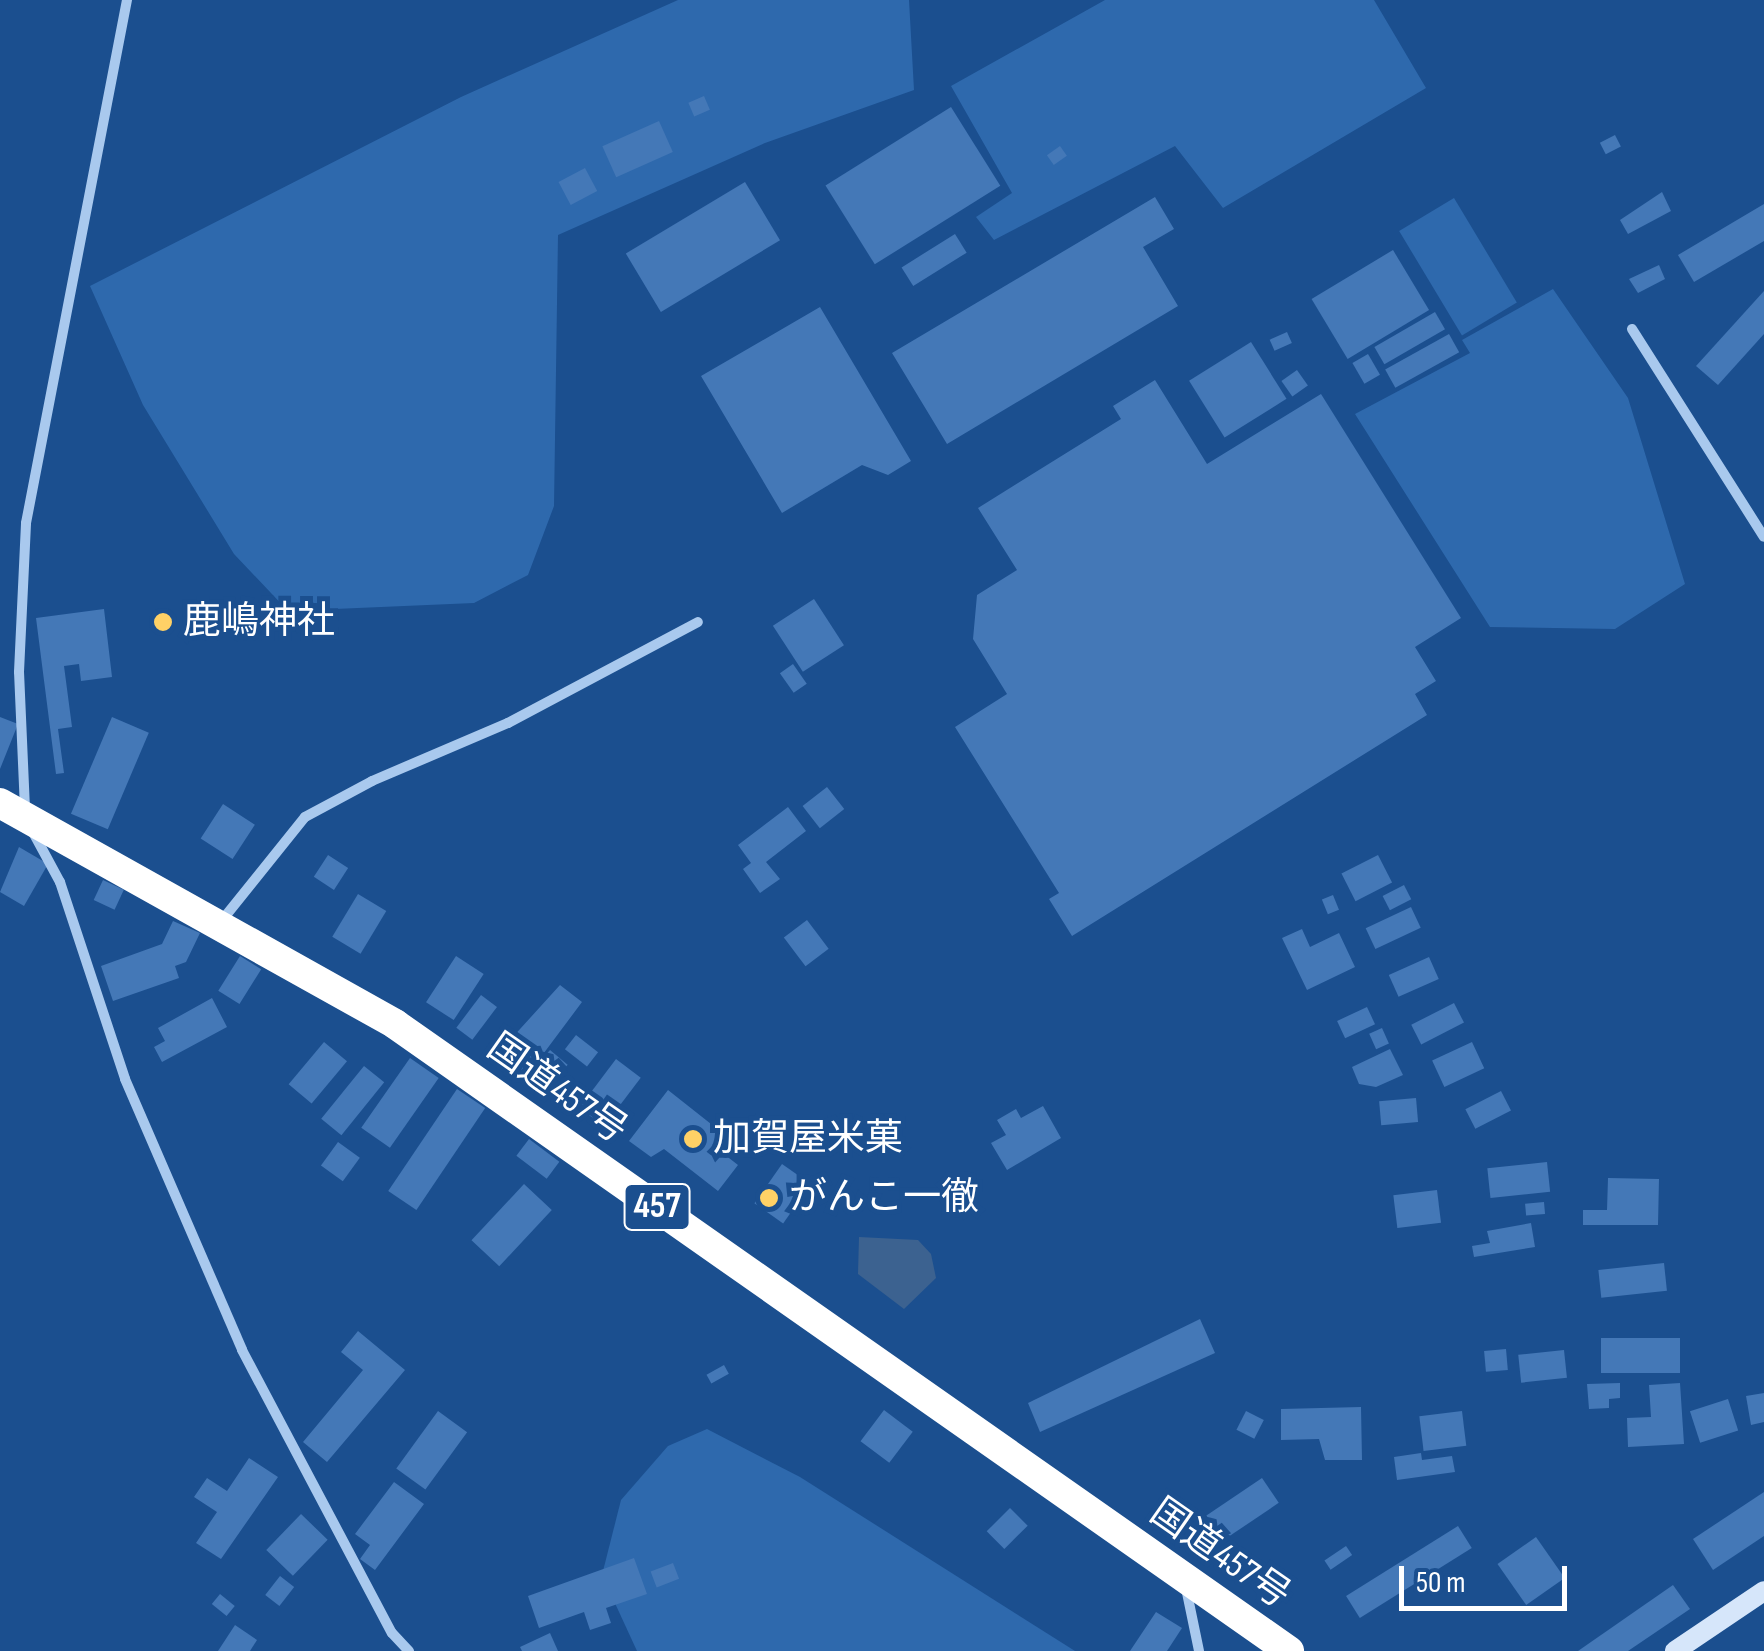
<!DOCTYPE html>
<meta charset="utf-8">
<style>
body{margin:0}
#map{position:relative;width:1764px;height:1651px;overflow:hidden;background:#1b4f8f;font-family:"Sofia Sans Condensed","Noto Sans JP",sans-serif}
div>[style]{position:absolute}
.green>*{inset:0;background:#2e69ad;transform-origin:0 0}
.water>*{inset:0;background:#3c6290}
.building>*{inset:0;background:#4478b7;transform-origin:0 0}
.street>*{height:10px;margin:-5px;padding:0 5px;transform-origin:5px;border-radius:5px;background:#a9c9ee}
.secondary>*{height:20px;margin:-10px;padding:0 10px;transform-origin:10px;border-radius:10px;background:#d6e6fa}
.highway>*{height:30px;margin:-15px;padding:0 15px;transform-origin:15px;border-radius:15px;background:#fff}
.dots>*{width:28px;height:28px;translate:-50% -50%;box-sizing:border-box;border:5px solid #1b4f8f;border-radius:50%}
span{translate:-50% -50%;white-space:nowrap;text-align:center;line-height:1.15;-webkit-text-stroke:10px #1b4f8f;paint-order:stroke}
.shield-label span{padding:2px 8px;background:#1b4f8f;border:2px solid;border-radius:8px;-webkit-text-stroke-width:0}
.shield-label{font-size:35px;color:#fff;font-weight:700}
.poi-label{font-size:38px;color:#fff}
.left{translate:0 -50%;text-align:left}
.street-label{font-size:38px;color:#fff}
.scale{position:absolute;left:1399px;top:1566px;width:168px;height:45px;box-sizing:border-box;border:5px solid #fff;border-top:0;padding-left:12px;font-size:30px;line-height:35px;white-space:nowrap;color:#fff;-webkit-text-stroke:8px #1b4f8f;paint-order:stroke}
</style>
<div id="map">
<div class="green">
<div style="clip-path:polygon(678px 0,909px 0,914px 90px,765px 143px,558px 235px,554px 506px,528px 575px,474px 603px,288px 611px,234px 554px,143px 405px,90px 286px,461px 97px)"></div>
<div style="clip-path:polygon(1105px 0,1374px 0,1426px 88px,1223px 208px,1175px 146px,994px 240px,976px 217px,1012px 193px,951px 86px)"></div>
<div style="left:1454px;top:198px;width:122px;height:64px;rotate:59deg"></div>
<div style="clip-path:polygon(1553px 289px,1628px 398px,1685px 584px,1615px 629px,1490px 627px,1355px 414px,1470px 353px,1462px 340px)"></div>
<div style="clip-path:polygon(707px 1429px,800px 1477px,1075px 1651px,637px 1651px,602px 1575px,621px 1500px,668px 1446px)"></div>
</div>
<div class="water">
<div style="clip-path:polygon(859px 1237px,918px 1240px,931px 1254px,936px 1278px,904px 1309px,858px 1274px)"></div>
</div>
<div class="building">
<div style="left:704px;top:96px;width:15px;height:17px;rotate:67deg"></div>
<div style="left:951px;top:107px;width:93px;height:148px;rotate:58deg"></div>
<div style="left:659px;top:121px;width:34px;height:62px;rotate:66deg"></div>
<div style="left:1615px;top:135px;width:13px;height:17px;rotate:63deg"></div>
<div style="left:1060px;top:146px;width:12px;height:16px;rotate:55deg"></div>
<div style="left:585px;top:168px;width:26px;height:30px;rotate:62deg"></div>
<div style="left:745px;top:182px;width:68px;height:139px;rotate:59deg"></div>
<div style="clip-path:polygon(1662px 192px,1671px 211px,1628px 234px,1620px 220px)"></div>
<div style="clip-path:polygon(1155px 197px,1174px 229px,1143px 247px,1178px 306px,947px 444px,892px 353px)"></div>
<div style="clip-path:polygon(1764px 204px,1764px 241px,1694px 282px,1678px 255px)"></div>
<div style="left:955px;top:234px;width:22px;height:63px;rotate:58deg"></div>
<div style="left:1393px;top:250px;width:70px;height:95px;rotate:59deg"></div>
<div style="clip-path:polygon(1659px 265px,1665px 279px,1638px 293px,1629px 279px)"></div>
<div style="clip-path:polygon(1764px 291px,1764px 334px,1718px 385px,1696px 366px)"></div>
<div style="clip-path:polygon(820px 307px,911px 461px,888px 475px,862px 465px,782px 513px,701px 376px)"></div>
<div style="left:1435px;top:312px;width:20px;height:70px;rotate:60deg"></div>
<div style="left:1287px;top:332px;width:12px;height:19px;rotate:66deg"></div>
<div style="left:1449px;top:334px;width:21px;height:73px;rotate:61deg"></div>
<div style="left:1251px;top:342px;width:67px;height:73px;rotate:58deg"></div>
<div style="left:1368px;top:354px;width:24px;height:18px;rotate:60deg"></div>
<div style="left:1297px;top:370px;width:19px;height:19px;rotate:55deg"></div>
<div style="clip-path:polygon(1155px 380px,1207px 464px,1321px 394px,1461px 618px,1415px 647px,1436px 681px,1415px 694px,1427px 715px,1072px 936px,1049px 899px,1059px 893px,955px 727px,1007px 694px,973px 639px,977px 595px,1017px 570px,978px 508px,1121px 419px,1113px 406px)"></div>
<div style="left:814px;top:599px;width:55px;height:49px;rotate:57deg"></div>
<div style="clip-path:polygon(104px 609px,112px 677px,81px 681px,79px 664px,64px 666px,72px 727px,58px 729px,64px 773px,56px 774px,36px 618px)"></div>
<div style="left:793px;top:664px;width:24px;height:16px;rotate:55deg"></div>
<div style="clip-path:polygon(0 717px,18px 724px,0 769px)"></div>
<div style="left:112px;top:717px;width:40px;height:105px;rotate:23deg"></div>
<div style="left:827px;top:787px;width:28px;height:31px;rotate:52deg"></div>
<div style="left:223px;top:804px;width:38px;height:41px;rotate:33deg"></div>
<div style="clip-path:polygon(788px 807px,806px 831px,766px 862px,780px 879px,760px 893px,743px 869px,751px 863px,738px 845px)"></div>
<div style="clip-path:polygon(19px 847px,48px 864px,24px 906px,0 892px)"></div>
<div style="left:328px;top:855px;width:24px;height:26px;rotate:33deg"></div>
<div style="left:1378px;top:855px;width:31px;height:41px;rotate:63deg"></div>
<div style="left:103px;top:880px;width:23px;height:22px;rotate:25deg"></div>
<div style="left:1404px;top:885px;width:16px;height:24px;rotate:63deg"></div>
<div style="left:358px;top:894px;width:33px;height:50px;rotate:31deg"></div>
<div style="left:1333px;top:895px;width:16px;height:12px;rotate:68deg"></div>
<div style="left:1411px;top:907px;width:23px;height:50px;rotate:65deg"></div>
<div style="left:807px;top:920px;width:36px;height:29px;rotate:53deg"></div>
<div style="clip-path:polygon(173px 921px,200px 933px,186px 962px,175px 966px,179px 978px,113px 1001px,101px 966px,162px 944px)"></div>
<div style="clip-path:polygon(1302px 929px,1310px 947px,1339px 933px,1355px 967px,1307px 990px,1282px 938px)"></div>
<div style="left:240px;top:956px;width:25px;height:41px;rotate:32deg"></div>
<div style="left:456px;top:956px;width:33px;height:55px;rotate:33deg"></div>
<div style="left:1429px;top:957px;width:24px;height:44px;rotate:66deg"></div>
<div style="clip-path:polygon(560px 985px,582px 1002px,523px 1081px,486px 1053px,493px 1044px,501px 1050px)"></div>
<div style="left:481px;top:995px;width:20px;height:41px;rotate:37deg"></div>
<div style="clip-path:polygon(212px 998px,227px 1027px,162px 1062px,154px 1047px,165px 1041px,158px 1028px)"></div>
<div style="left:1454px;top:1003px;width:22px;height:48px;rotate:63deg"></div>
<div style="left:1367px;top:1007px;width:19px;height:33px;rotate:65deg"></div>
<div style="left:1382px;top:1028px;width:17px;height:14px;rotate:66deg"></div>
<div style="left:576px;top:1035px;width:28px;height:18px;rotate:38deg"></div>
<div style="left:324px;top:1042px;width:30px;height:55px;rotate:40deg"></div>
<div style="left:1472px;top:1042px;width:29px;height:44px;rotate:65deg"></div>
<div style="clip-path:polygon(1390px 1049px,1403px 1075px,1376px 1087px,1359px 1084px,1352px 1067px)"></div>
<div style="left:550px;top:1050px;width:23px;height:35px;rotate:40deg"></div>
<div style="left:410px;top:1058px;width:35px;height:85px;rotate:35deg"></div>
<div style="left:616px;top:1059px;width:31px;height:61px;rotate:37deg"></div>
<div style="left:364px;top:1066px;width:26px;height:68px;rotate:39deg"></div>
<div style="left:457px;top:1089px;width:34px;height:123px;rotate:34deg"></div>
<div style="clip-path:polygon(668px 1090px,730px 1139px,720px 1151px,738px 1165px,718px 1191px,664px 1149px,651px 1157px,629px 1141px)"></div>
<div style="left:1501px;top:1091px;width:22px;height:40px;rotate:63deg"></div>
<div style="left:1416px;top:1098px;width:24px;height:37px;rotate:85deg"></div>
<div style="clip-path:polygon(1043px 1106px,1061px 1138px,1007px 1170px,991px 1143px,1006px 1135px,997px 1120px,1016px 1109px,1021px 1118px)"></div>
<div style="left:529px;top:1139px;width:38px;height:21px;rotate:37deg"></div>
<div style="left:338px;top:1142px;width:27px;height:29px;rotate:36deg"></div>
<div style="left:1547px;top:1162px;width:30px;height:60px;rotate:84deg"></div>
<div style="left:782px;top:1164px;width:35px;height:48px;rotate:35deg"></div>
<div style="clip-path:polygon(1608px 1178px,1659px 1179px,1658px 1225px,1583px 1225px,1583px 1210px,1607px 1210px)"></div>
<div style="left:524px;top:1184px;width:38px;height:77px;rotate:43deg"></div>
<div style="left:1437px;top:1190px;width:33px;height:44px;rotate:83deg"></div>
<div style="left:1544px;top:1202px;width:12px;height:19px;rotate:85deg"></div>
<div style="clip-path:polygon(1531px 1223px,1535px 1247px,1474px 1257px,1472px 1246px,1490px 1243px,1487px 1231px)"></div>
<div style="left:1664px;top:1263px;width:28px;height:66px;rotate:84deg"></div>
<div style="clip-path:polygon(1200px 1319px,1215px 1353px,1040px 1432px,1028px 1403px)"></div>
<div style="clip-path:polygon(358px 1331px,405px 1370px,327px 1462px,303px 1442px,363px 1370px,341px 1352px)"></div>
<div style="left:1680px;top:1338px;width:35px;height:79px;rotate:90deg"></div>
<div style="left:1506px;top:1349px;width:21px;height:22px;rotate:85deg"></div>
<div style="left:1564px;top:1350px;width:28px;height:46px;rotate:84deg"></div>
<div style="left:724px;top:1365px;width:10px;height:20px;rotate:61deg"></div>
<div style="clip-path:polygon(1620px 1383px,1620px 1398px,1609px 1399px,1609px 1408px,1589px 1409px,1587px 1384px)"></div>
<div style="clip-path:polygon(1680px 1383px,1684px 1444px,1628px 1447px,1627px 1418px,1651px 1417px,1649px 1385px)"></div>
<div style="clip-path:polygon(1764px 1393px,1764px 1422px,1751px 1425px,1746px 1396px)"></div>
<div style="left:1728px;top:1399px;width:33px;height:40px;rotate:72deg"></div>
<div style="clip-path:polygon(1361px 1407px,1362px 1460px,1325px 1460px,1319px 1439px,1281px 1440px,1281px 1409px)"></div>
<div style="left:884px;top:1410px;width:36px;height:39px;rotate:37deg"></div>
<div style="left:438px;top:1411px;width:36px;height:71px;rotate:36deg"></div>
<div style="left:1246px;top:1411px;width:20px;height:21px;rotate:27deg"></div>
<div style="left:1462px;top:1411px;width:35px;height:43px;rotate:83deg"></div>
<div style="clip-path:polygon(1421px 1453px,1422px 1460px,1452px 1456px,1455px 1472px,1397px 1480px,1394px 1457px)"></div>
<div style="clip-path:polygon(249px 1458px,278px 1477px,221px 1559px,196px 1543px,217px 1512px,194px 1497px,207px 1478px,227px 1491px)"></div>
<div style="left:1262px;top:1478px;width:30px;height:67px;rotate:56deg"></div>
<div style="clip-path:polygon(394px 1482px,424px 1504px,375px 1570px,360px 1559px,370px 1545px,355px 1534px)"></div>
<div style="clip-path:polygon(1764px 1492px,1764px 1536px,1713px 1570px,1693px 1539px)"></div>
<div style="left:1010px;top:1508px;width:25px;height:33px;rotate:45deg"></div>
<div style="left:301px;top:1514px;width:37px;height:50px;rotate:44deg"></div>
<div style="left:1458px;top:1526px;width:26px;height:132px;rotate:58deg"></div>
<div style="left:1536px;top:1537px;width:50px;height:47px;rotate:55deg"></div>
<div style="left:1346px;top:1546px;width:11px;height:26px;rotate:56deg"></div>
<div style="clip-path:polygon(634px 1558px,647px 1594px,606px 1608px,611px 1623px,590px 1630px,584px 1612px,539px 1628px,528px 1596px)"></div>
<div style="left:673px;top:1563px;width:17px;height:24px;rotate:69deg"></div>
<div style="left:280px;top:1576px;width:18px;height:24px;rotate:38deg"></div>
<div style="clip-path:polygon(1673px 1585px,1690px 1609px,1628px 1651px,1578px 1651px)"></div>
<div style="left:220px;top:1594px;width:19px;height:13px;rotate:39deg"></div>
<div style="clip-path:polygon(1156px 1612px,1182px 1628px,1167px 1651px,1130px 1651px)"></div>
<div style="clip-path:polygon(235px 1625px,257px 1640px,250px 1651px,218px 1651px)"></div>
<div style="clip-path:polygon(550px 1633px,558px 1651px,522px 1651px,520px 1647px)"></div>
</div>
<div class="street">
<div style="left:1632px;top:329px;width:246px;rotate:57.6deg"></div>
<div style="left:25px;top:809px;width:137px;rotate:-92.5deg"></div>
<div style="left:19px;top:672px;width:149px;rotate:-87.3deg"></div>
<div style="left:26px;top:523px;width:533px;rotate:-79.07deg"></div>
<div style="left:34px;top:834px;width:55px;rotate:61.6deg"></div>
<div style="left:60px;top:882px;width:207px;rotate:71.7deg"></div>
<div style="left:125px;top:1079px;width:295px;rotate:66.6deg"></div>
<div style="left:242px;top:1350px;width:320px;rotate:62.1deg"></div>
<div style="left:392px;top:1633px;width:25px;rotate:47deg"></div>
<div style="left:219px;top:924px;width:137px;rotate:-51.2deg"></div>
<div style="left:305px;top:817px;width:76px;rotate:-28.2deg"></div>
<div style="left:372px;top:781px;width:148px;rotate:-23.1deg"></div>
<div style="left:508px;top:723px;width:215px;rotate:-28deg"></div>
<div style="left:1186px;top:1588px;width:64px;rotate:78.3deg"></div>
</div>
<div class="secondary">
<div style="left:1675px;top:1651px;width:107px;rotate:-34deg"></div>
</div>
<div class="highway">
<div style="left:0;top:803px;width:453px;rotate:29.2deg"></div>
<div style="left:395px;top:1024px;width:1092px;rotate:35.04deg"></div>
</div>
<div class="dots">
<div style="left:163px;top:622px;background:#ffd166"></div>
<div style="left:693px;top:1139px;background:#ffd166"></div>
<div style="left:769px;top:1198px;background:#ffd166"></div>
</div>
<div class="shield-label">
<span style="left:657px;top:1207px">457</span>
</div>
<div class="poi-label">
<span class="left" style="left:183px;top:622px">鹿嶋神社</span>
<span class="left" style="left:713px;top:1139px">加賀屋米菓</span>
<span class="left" style="left:789px;top:1198px">がんこ一徹</span>
</div>
<div class="street-label">
<span style="left:557px;top:1089px;rotate:35deg">国道457号</span>
<span style="left:1220px;top:1554px;rotate:35deg">国道457号</span>
</div>
<div class="scale">50 m</div>
</div>
